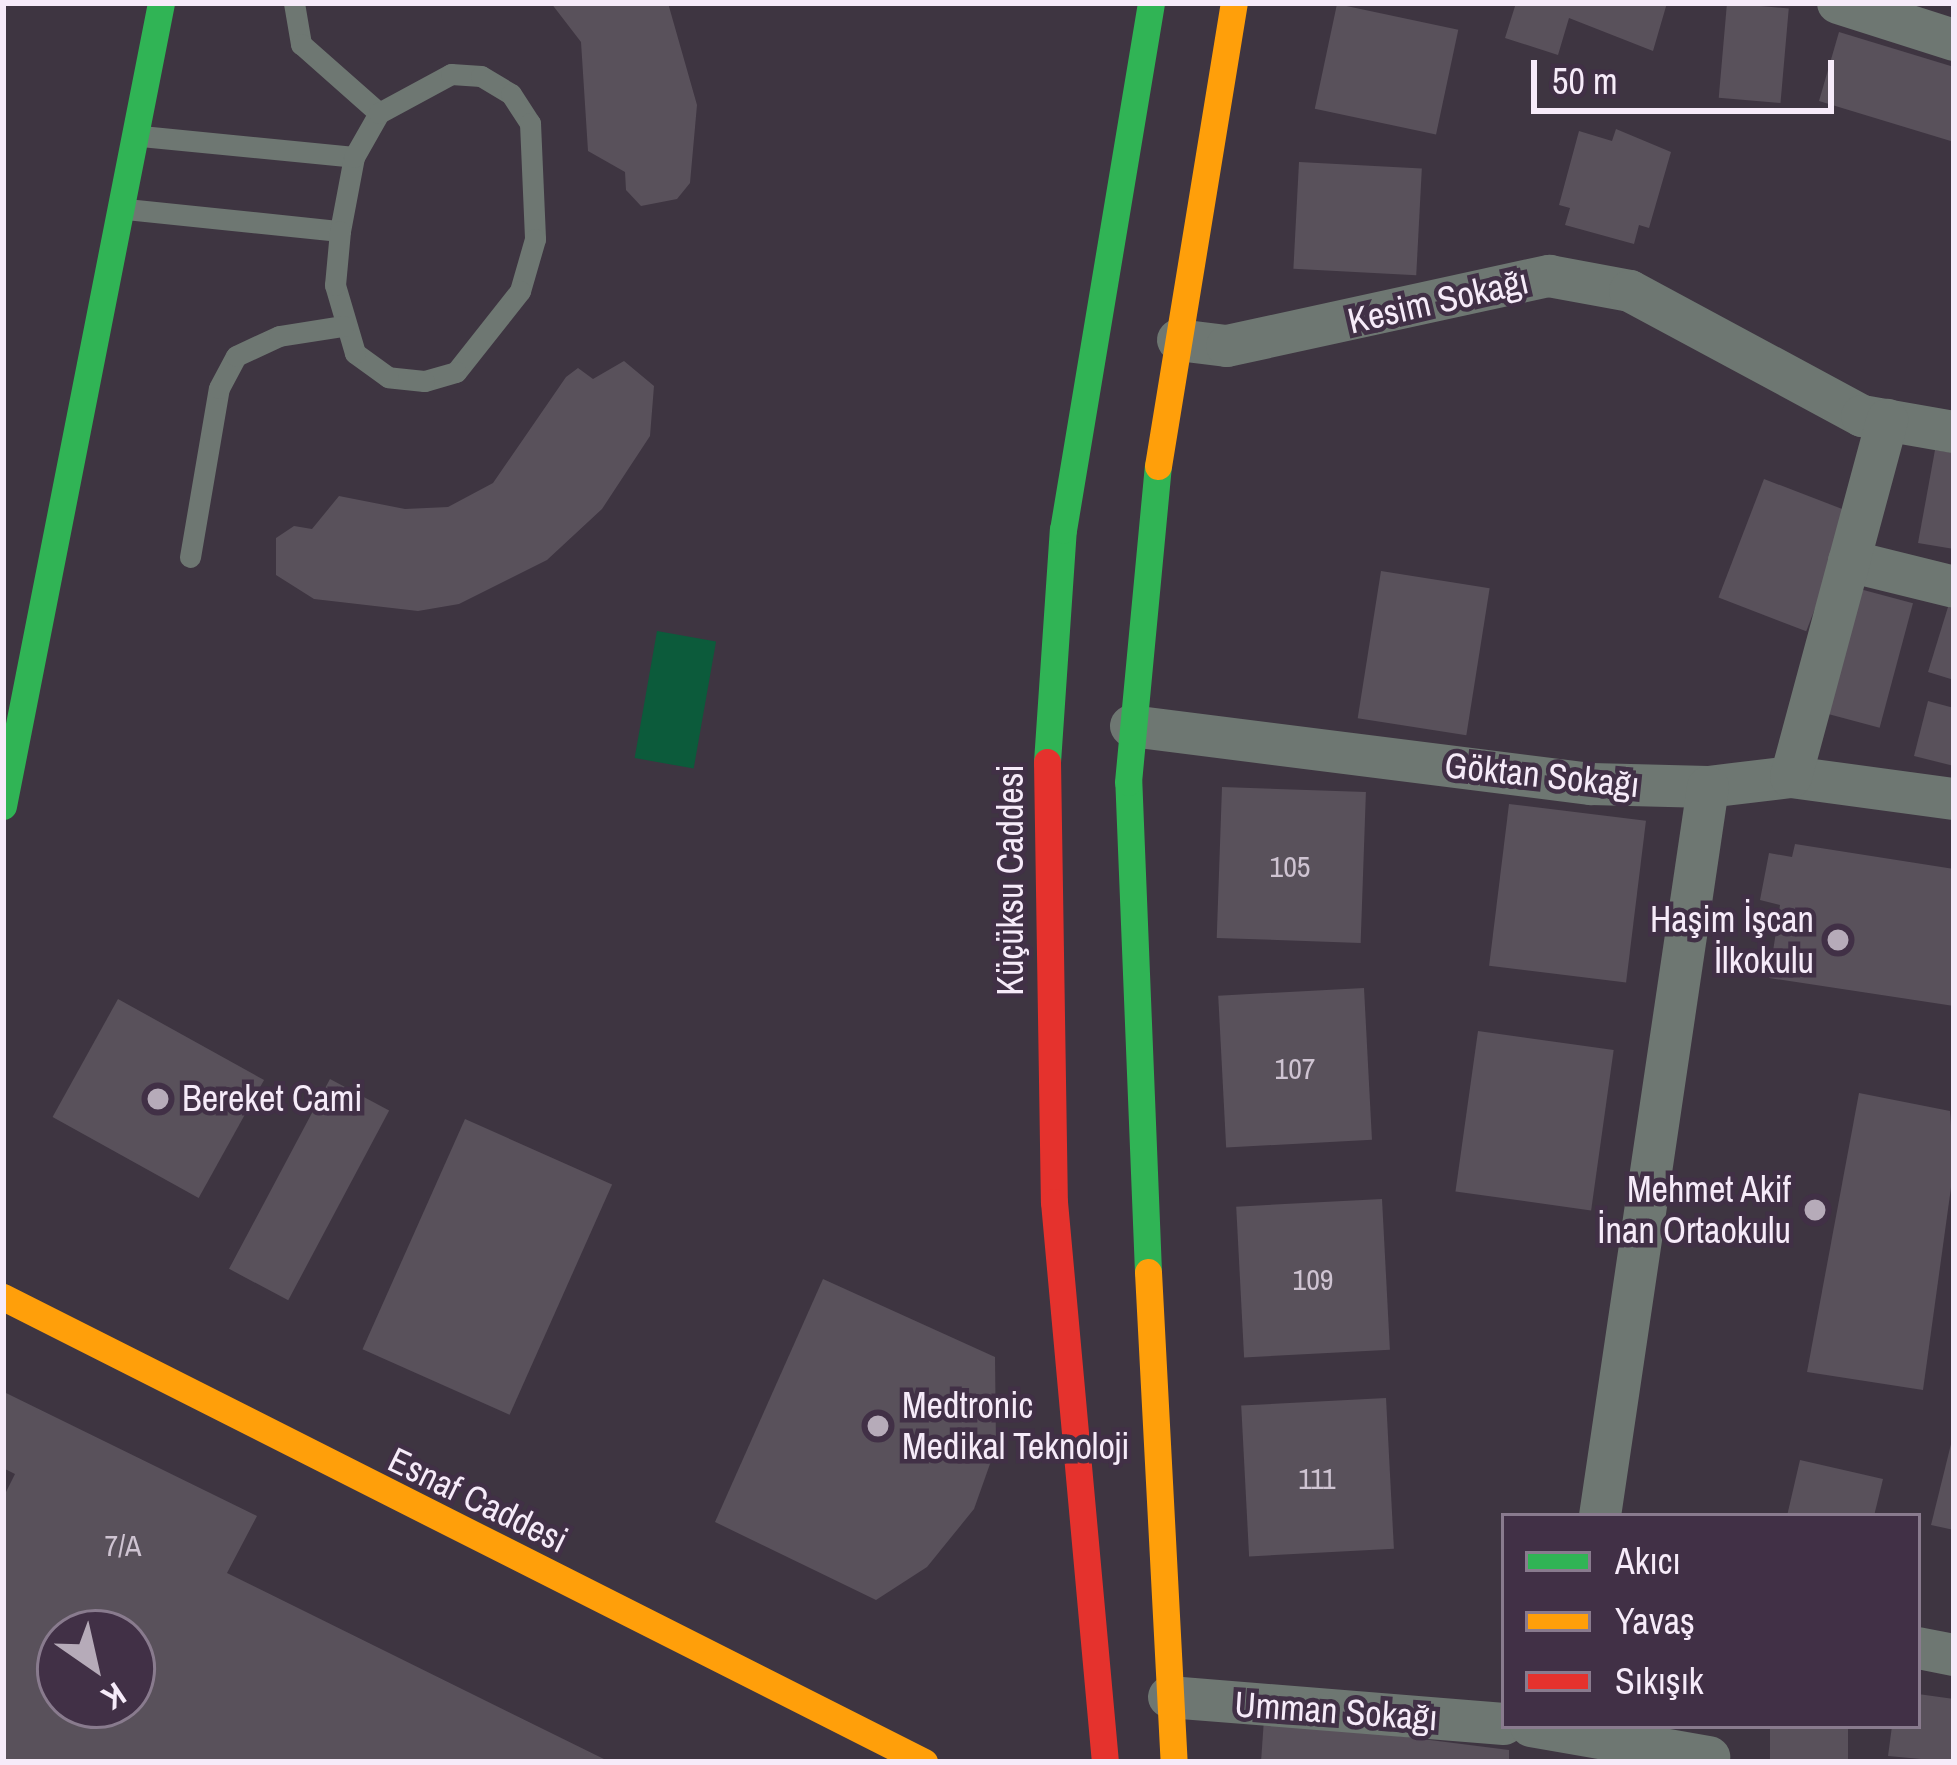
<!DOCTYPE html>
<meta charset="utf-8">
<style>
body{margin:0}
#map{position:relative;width:1957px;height:1765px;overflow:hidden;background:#3e3541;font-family:"Archivo Narrow",sans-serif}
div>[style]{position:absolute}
.water>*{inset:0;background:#0c5b3b;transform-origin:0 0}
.building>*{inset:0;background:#59515b;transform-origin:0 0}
.lane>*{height:21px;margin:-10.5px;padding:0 10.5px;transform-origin:10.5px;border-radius:10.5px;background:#6e7772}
.street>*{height:42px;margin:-21px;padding:0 21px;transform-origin:21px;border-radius:21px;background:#6e7772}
.fast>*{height:27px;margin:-13.5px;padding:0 13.5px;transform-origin:13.5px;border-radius:13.5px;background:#30b455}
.slow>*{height:27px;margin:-13.5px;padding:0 13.5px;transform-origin:13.5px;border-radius:13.5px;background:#ff9f0a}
.jam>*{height:27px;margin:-13.5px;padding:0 13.5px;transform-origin:13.5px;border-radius:13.5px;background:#e5322d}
.dots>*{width:33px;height:33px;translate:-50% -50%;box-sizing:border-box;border:6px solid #413046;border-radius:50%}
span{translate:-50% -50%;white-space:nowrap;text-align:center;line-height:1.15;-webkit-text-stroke:9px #413046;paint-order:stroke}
.number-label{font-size:30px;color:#cfc4d2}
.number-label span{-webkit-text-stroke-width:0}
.street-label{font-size:36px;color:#f6ebf9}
.poi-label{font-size:36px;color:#f6ebf9}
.right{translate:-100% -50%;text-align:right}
.left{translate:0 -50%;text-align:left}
.frame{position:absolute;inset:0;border:6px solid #f6ebf9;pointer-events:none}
.legend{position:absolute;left:1501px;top:1513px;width:420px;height:216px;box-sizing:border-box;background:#413046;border:3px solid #897b8e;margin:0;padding:15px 21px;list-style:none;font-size:36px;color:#f6ebf9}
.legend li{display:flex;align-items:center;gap:24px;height:60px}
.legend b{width:60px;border:3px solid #897b8e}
.north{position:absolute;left:36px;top:1609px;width:120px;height:120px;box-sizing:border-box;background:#413046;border:3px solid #897b8e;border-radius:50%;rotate:146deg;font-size:33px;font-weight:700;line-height:48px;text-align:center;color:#f6ebf9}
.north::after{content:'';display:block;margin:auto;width:42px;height:54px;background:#b6abb9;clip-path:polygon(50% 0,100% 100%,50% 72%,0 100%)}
.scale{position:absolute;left:1531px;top:60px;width:303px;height:54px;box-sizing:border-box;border:6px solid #f6ebf9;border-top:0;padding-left:15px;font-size:36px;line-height:42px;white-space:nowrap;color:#f6ebf9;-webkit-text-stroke:9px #413046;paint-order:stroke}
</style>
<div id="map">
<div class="water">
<div style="left:657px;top:631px;width:60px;height:129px;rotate:10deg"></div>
</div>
<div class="building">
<div style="clip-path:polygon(551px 3px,668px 3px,697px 105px,690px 183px,677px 199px,641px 206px,626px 190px,625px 172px,588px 151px,581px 42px)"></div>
<div style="clip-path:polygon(1516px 3px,1667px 3px,1653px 51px,1569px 18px,1558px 55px,1505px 38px)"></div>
<div style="left:1727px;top:3px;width:62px;height:95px;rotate:5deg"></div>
<div style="left:1337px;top:4px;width:124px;height:107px;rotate:12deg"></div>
<div style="clip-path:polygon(1839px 32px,1954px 67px,1954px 142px,1819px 101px)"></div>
<div style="clip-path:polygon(1616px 129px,1671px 152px,1649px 228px,1639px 225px,1634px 244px,1565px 225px,1570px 208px,1559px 205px,1579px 131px,1612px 141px)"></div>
<div style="left:1299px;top:162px;width:123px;height:107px;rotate:3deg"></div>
<div style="clip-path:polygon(624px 361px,654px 386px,650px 436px,602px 509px,547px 560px,459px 604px,418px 611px,314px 599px,276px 575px,276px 538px,294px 526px,312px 529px,339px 496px,405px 509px,448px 507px,493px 483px,566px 377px,578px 368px,593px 379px)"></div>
<div style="clip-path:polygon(1935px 450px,1954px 453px,1954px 549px,1918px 543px)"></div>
<div style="left:1764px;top:479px;width:94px;height:127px;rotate:21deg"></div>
<div style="left:1381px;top:571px;width:110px;height:149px;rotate:9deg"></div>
<div style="left:1856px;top:588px;width:59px;height:129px;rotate:15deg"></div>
<div style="clip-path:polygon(1948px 607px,1954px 609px,1954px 680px,1928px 672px)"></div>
<div style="clip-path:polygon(1928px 701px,1954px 708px,1954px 766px,1914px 756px)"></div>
<div style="left:1222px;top:787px;width:144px;height:151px;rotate:2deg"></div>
<div style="left:1509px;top:804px;width:138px;height:163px;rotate:7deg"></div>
<div style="clip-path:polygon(1795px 844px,1954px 869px,1954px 1006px,1769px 978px,1780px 905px,1760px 900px,1769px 853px,1792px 857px)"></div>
<div style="left:1364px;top:988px;width:152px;height:146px;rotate:87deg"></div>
<div style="left:118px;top:999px;width:167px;height:135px;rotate:29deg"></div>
<div style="left:1478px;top:1031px;width:137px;height:162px;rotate:8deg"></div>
<div style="left:330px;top:1079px;width:67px;height:215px;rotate:28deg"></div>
<div style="clip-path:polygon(1859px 1093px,1950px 1111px,1954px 1166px,1923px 1390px,1807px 1372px)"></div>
<div style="left:465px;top:1119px;width:161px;height:252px;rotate:24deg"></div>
<div style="left:1382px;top:1199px;width:151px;height:146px;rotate:87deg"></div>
<div style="clip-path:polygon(823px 1279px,995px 1357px,996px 1447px,974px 1509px,927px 1567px,876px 1600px,715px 1522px)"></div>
<div style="clip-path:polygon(evenodd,6px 1393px,257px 1516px,227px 1573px,610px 1762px,3px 1762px,3px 1498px,15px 1474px,3px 1468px,6px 1393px,60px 1633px,132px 1633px,132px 1705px,60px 1705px,60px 1633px)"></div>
<div style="left:1386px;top:1398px;width:151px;height:145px;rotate:87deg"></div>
<div style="clip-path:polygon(1954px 1432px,1954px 1530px,1931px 1525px)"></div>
<div style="clip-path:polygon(1800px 1460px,1883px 1479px,1874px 1516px,1787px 1516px)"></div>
<div style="clip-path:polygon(1918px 1694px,1954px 1699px,1954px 1762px,1888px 1756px,1892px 1726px,1918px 1726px)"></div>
<div style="clip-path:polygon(1264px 1719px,1509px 1750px,1509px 1762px,1261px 1762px)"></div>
<div style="left:1770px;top:1726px;width:78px;height:36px"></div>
</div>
<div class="lane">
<div style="left:294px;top:3px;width:42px;rotate:80.3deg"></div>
<div style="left:301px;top:44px;width:104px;rotate:41.5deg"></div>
<div style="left:141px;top:136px;width:214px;rotate:5.6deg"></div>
<div style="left:126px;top:209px;width:215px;rotate:5.9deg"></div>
<div style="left:340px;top:231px;width:75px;rotate:-79.3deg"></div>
<div style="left:354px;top:157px;width:51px;rotate:-60.4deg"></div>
<div style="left:379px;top:113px;width:82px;rotate:-28.4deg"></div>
<div style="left:451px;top:74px;width:30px;rotate:4deg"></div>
<div style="left:481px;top:76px;width:35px;rotate:31deg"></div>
<div style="left:511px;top:94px;width:35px;rotate:57deg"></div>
<div style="left:530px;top:123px;width:116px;rotate:87.5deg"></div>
<div style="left:535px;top:239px;width:54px;rotate:106.1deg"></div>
<div style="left:520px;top:291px;width:103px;rotate:128.3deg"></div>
<div style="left:456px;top:372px;width:33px;rotate:164deg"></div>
<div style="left:424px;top:381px;width:36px;rotate:-174deg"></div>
<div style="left:388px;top:377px;width:41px;rotate:-144deg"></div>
<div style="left:355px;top:353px;width:71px;rotate:-106.4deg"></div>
<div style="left:335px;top:285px;width:54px;rotate:-84.7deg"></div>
<div style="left:190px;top:557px;width:171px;rotate:-80.3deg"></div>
<div style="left:219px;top:388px;width:36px;rotate:-62deg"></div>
<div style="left:236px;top:356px;width:47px;rotate:-24.9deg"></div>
<div style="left:279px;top:336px;width:65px;rotate:-8.9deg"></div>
</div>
<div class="street">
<div style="left:1838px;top:3px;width:122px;rotate:17.7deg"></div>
<div style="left:1178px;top:340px;width:49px;rotate:7deg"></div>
<div style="left:1227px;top:346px;width:330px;rotate:-12.3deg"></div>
<div style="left:1549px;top:276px;width:82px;rotate:10.5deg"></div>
<div style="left:1630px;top:291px;width:264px;rotate:28.3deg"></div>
<div style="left:1862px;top:416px;width:93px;rotate:9.9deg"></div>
<div style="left:1849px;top:561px;width:108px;rotate:13.9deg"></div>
<div style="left:1131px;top:726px;width:464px;rotate:7.2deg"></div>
<div style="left:1591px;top:784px;width:117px;rotate:1.5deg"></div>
<div style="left:1708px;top:787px;width:84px;rotate:-6.9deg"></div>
<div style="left:1791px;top:777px;width:164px;rotate:7.7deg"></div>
<div style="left:1791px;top:777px;width:370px;rotate:-74.9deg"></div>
<div style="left:1600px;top:1516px;width:737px;rotate:-81.57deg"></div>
<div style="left:1918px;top:1648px;width:37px;rotate:11deg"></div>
<div style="left:1169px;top:1697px;width:336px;rotate:4.6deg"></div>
<div style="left:1531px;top:1726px;width:181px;rotate:9.9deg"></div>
</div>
<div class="fast">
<div style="left:1047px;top:762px;width:233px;rotate:-86.1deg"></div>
<div style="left:1063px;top:530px;width:534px;rotate:-80.52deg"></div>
<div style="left:3px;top:806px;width:818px;rotate:-78.87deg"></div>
<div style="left:1148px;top:1272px;width:490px;rotate:-92.3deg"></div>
<div style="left:1128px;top:782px;width:317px;rotate:-84.6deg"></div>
</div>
<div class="slow">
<div style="left:1158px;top:466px;width:469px;rotate:-80.7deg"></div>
<div style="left:1148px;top:1272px;width:491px;rotate:87deg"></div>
<div style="left:3px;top:1297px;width:1032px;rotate:26.79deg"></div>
</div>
<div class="jam">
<div style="left:1047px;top:762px;width:440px;rotate:89.1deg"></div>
<div style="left:1054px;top:1202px;width:562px;rotate:84.8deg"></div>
</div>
<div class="dots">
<div style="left:1838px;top:940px;background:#b6abb9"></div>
<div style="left:158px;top:1099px;background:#b6abb9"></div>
<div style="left:1815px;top:1210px;background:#b6abb9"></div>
<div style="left:878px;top:1426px;background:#b6abb9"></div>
</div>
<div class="number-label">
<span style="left:1290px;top:866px">105</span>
<span style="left:1295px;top:1068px">107</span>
<span style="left:1313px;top:1279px">109</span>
<span style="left:1317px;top:1478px">111</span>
<span style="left:123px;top:1545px">7/A</span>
</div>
<div class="street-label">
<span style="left:1438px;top:301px;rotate:-13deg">Kesim Sokağı</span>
<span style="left:1542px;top:775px;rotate:6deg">Göktan Sokağı</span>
<span style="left:1011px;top:880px;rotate:-90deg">Küçüksu Caddesi</span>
<span style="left:478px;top:1500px;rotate:26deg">Esnaf Caddesi</span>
<span style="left:1336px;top:1711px;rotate:4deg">Umman Sokağı</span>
</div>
<div class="poi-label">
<span class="right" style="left:1814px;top:940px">Haşim İşcan<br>İlkokulu</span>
<span class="left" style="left:182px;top:1099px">Bereket Cami</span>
<span class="right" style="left:1791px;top:1210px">Mehmet Akif<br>İnan Ortaokulu</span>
<span class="left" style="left:902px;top:1426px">Medtronic<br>Medikal Teknoloji</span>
</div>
<div class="frame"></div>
<ul class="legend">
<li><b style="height:15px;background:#30b455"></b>Akıcı</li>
<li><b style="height:15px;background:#ff9f0a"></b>Yavaş</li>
<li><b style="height:15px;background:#e5322d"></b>Sıkışık</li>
</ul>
<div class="north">K</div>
<div class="scale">50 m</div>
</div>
